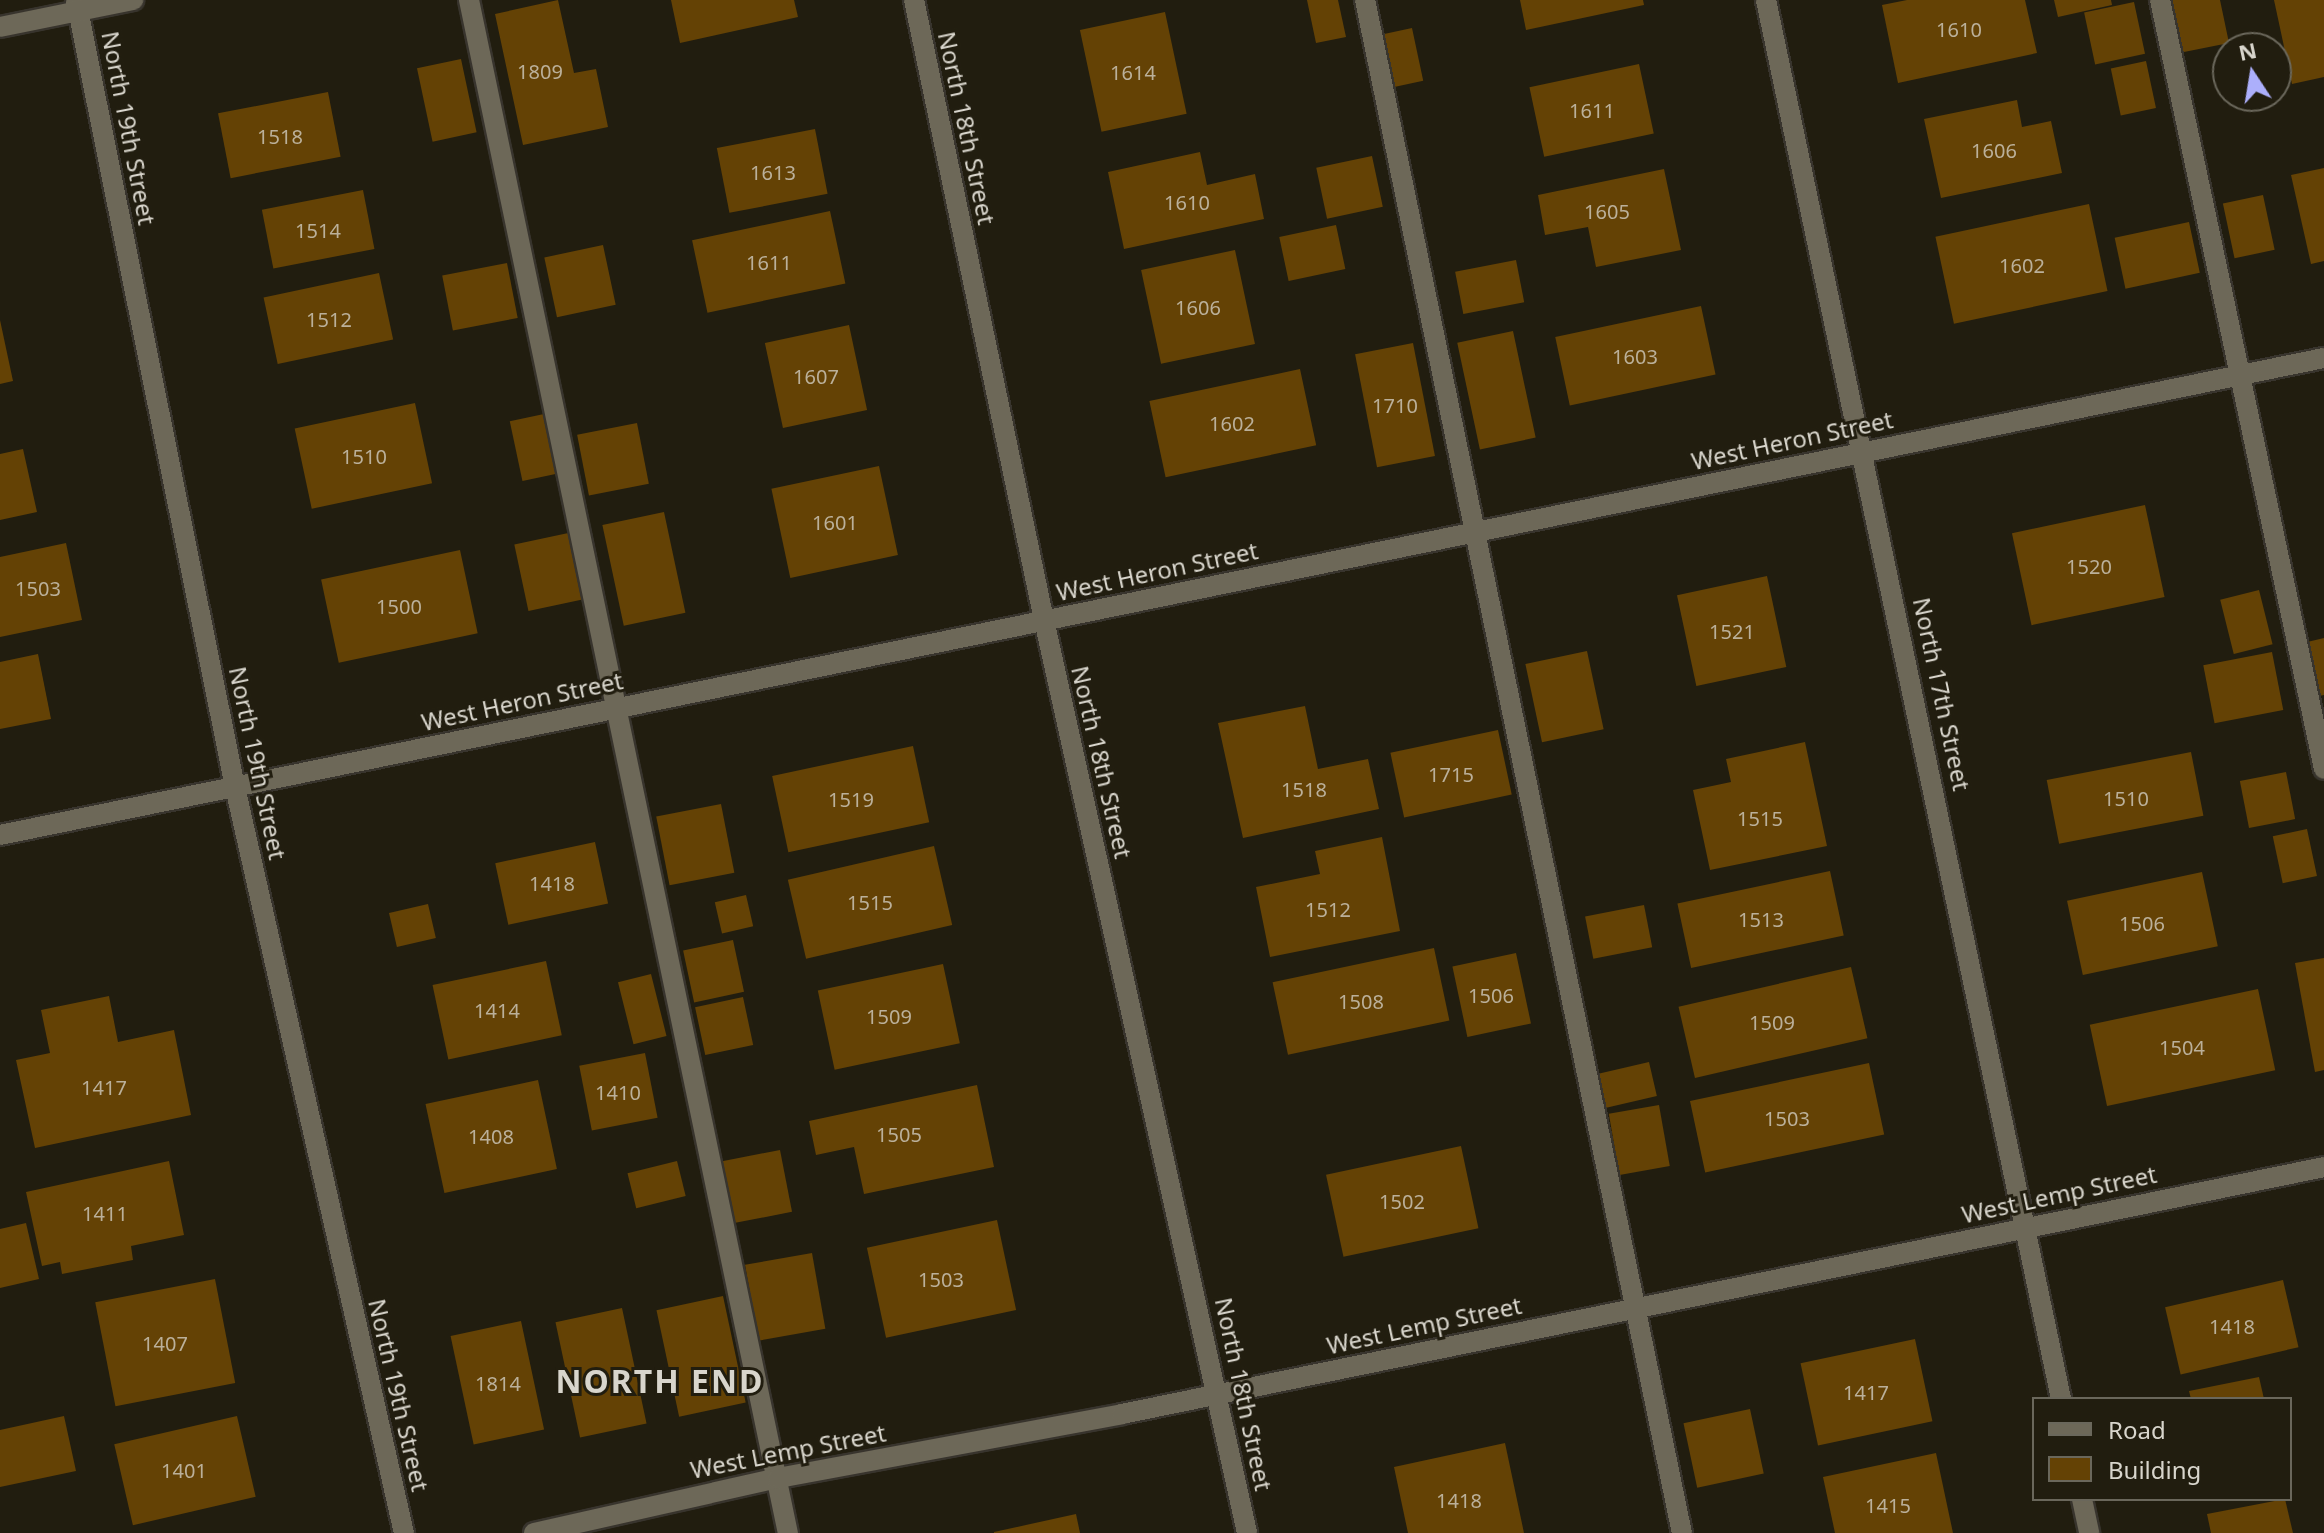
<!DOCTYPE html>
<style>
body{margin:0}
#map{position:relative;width:2324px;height:1533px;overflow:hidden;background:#211d0f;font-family:"Noto Sans",sans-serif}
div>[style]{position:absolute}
.building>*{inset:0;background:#644205;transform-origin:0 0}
.roads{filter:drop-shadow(2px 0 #38342d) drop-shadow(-2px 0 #38342d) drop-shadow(0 2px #38342d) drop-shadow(0 -2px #38342d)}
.service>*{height:20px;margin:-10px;padding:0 10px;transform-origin:10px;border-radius:10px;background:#6d6858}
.minor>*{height:20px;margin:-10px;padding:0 10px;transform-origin:10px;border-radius:10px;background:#6d6858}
span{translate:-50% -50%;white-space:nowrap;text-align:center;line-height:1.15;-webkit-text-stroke:6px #211d0f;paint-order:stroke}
.number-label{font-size:20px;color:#bbb09a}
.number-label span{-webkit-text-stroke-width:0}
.street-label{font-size:24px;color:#d8d5cc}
.district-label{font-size:32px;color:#d8d5cc;font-weight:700;letter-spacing:2px}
.legend{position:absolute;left:2032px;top:1397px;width:260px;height:104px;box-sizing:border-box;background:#211d0f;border:2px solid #6a675b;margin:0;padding:10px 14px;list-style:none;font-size:24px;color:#d8d5cc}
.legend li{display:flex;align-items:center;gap:16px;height:40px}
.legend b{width:40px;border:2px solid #6a675b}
.north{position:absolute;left:2212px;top:32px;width:80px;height:80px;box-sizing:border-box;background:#211d0f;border:2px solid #6a675b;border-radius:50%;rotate:348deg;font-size:22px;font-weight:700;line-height:32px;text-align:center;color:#d8d5cc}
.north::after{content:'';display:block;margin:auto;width:28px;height:36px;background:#acaffb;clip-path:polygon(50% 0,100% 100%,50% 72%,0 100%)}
</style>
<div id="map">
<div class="building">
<div style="clip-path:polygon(558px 0,574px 73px,596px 69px,608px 127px,523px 145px,495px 14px)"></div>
<div style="clip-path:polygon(671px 0,794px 0,798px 17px,680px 43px)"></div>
<div style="clip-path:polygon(1307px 0,1338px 0,1346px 37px,1316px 43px)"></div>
<div style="clip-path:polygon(1520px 0,1643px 0,1644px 5px,1526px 30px)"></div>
<div style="clip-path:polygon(1907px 0,2025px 0,2037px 53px,1898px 83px,1882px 5px)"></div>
<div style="clip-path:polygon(2054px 0,2111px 0,2112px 5px,2058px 17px)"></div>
<div style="clip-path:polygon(2168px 0,2220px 0,2229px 43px,2179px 53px)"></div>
<div style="clip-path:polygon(2274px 0,2324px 0,2324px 77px,2292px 84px)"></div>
<div style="left:2134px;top:2px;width:53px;height:51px;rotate:78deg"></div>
<div style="left:1165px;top:12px;width:104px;height:87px;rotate:78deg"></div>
<div style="left:1412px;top:28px;width:54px;height:38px;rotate:78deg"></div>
<div style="left:461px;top:59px;width:75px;height:45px;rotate:78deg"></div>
<div style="left:2146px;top:61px;width:48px;height:36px;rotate:78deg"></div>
<div style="left:1639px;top:64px;width:71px;height:112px;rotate:78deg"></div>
<div style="left:328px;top:92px;width:66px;height:112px;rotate:79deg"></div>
<div style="clip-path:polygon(2017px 100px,2022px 127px,2051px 121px,2062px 173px,1941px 198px,1924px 119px)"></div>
<div style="left:815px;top:129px;width:66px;height:100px;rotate:79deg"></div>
<div style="clip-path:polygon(1200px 152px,1207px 185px,1255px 174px,1264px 219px,1124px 249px,1108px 172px)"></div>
<div style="left:1372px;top:156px;width:52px;height:57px;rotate:78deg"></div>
<div style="clip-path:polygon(2324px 168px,2324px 261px,2311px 264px,2291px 175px)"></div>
<div style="clip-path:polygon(1664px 169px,1681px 250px,1596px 267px,1588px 227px,1545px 235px,1538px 195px)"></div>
<div style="left:363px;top:190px;width:60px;height:103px;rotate:79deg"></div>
<div style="left:2263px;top:195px;width:56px;height:41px;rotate:78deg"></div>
<div style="left:2089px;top:204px;width:89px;height:157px;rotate:78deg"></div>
<div style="left:830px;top:211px;width:74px;height:141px;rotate:78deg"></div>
<div style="left:2189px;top:222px;width:52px;height:76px;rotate:78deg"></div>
<div style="left:1336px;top:225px;width:45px;height:58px;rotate:78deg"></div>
<div style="left:603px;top:245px;width:61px;height:60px;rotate:78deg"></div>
<div style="left:1235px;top:250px;width:96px;height:96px;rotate:78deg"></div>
<div style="left:1516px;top:260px;width:43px;height:62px;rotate:79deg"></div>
<div style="left:507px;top:263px;width:56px;height:66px;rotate:79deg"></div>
<div style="left:379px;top:273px;width:68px;height:118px;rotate:78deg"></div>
<div style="left:1701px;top:306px;width:70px;height:149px;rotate:78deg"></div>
<div style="clip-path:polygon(0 320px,13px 381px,0 384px)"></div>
<div style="left:849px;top:325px;width:87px;height:86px;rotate:78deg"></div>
<div style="left:1513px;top:331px;width:109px;height:57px;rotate:78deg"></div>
<div style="left:1413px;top:343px;width:115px;height:59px;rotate:79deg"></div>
<div style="left:1300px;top:369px;width:78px;height:154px;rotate:78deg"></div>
<div style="left:415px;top:403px;width:82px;height:123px;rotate:78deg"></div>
<div style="left:544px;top:414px;width:61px;height:35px;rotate:78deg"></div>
<div style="left:637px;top:423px;width:62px;height:61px;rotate:79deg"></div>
<div style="clip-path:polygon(23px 449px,37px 512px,0 520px,0 454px)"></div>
<div style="left:879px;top:466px;width:91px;height:110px;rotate:78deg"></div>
<div style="left:2145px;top:505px;width:94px;height:136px;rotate:78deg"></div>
<div style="left:664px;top:512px;width:103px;height:63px;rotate:78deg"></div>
<div style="left:573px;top:532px;width:68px;height:60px;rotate:78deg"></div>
<div style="clip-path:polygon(66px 543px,82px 620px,0 637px,0 557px)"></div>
<div style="left:460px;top:550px;width:85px;height:142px;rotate:78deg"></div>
<div style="left:1767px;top:576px;width:93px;height:92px;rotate:78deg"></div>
<div style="left:2259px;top:590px;width:56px;height:40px;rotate:76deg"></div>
<div style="clip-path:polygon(2324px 638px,2324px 695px,2314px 697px,2303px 643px)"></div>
<div style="left:1587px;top:651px;width:80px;height:63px;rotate:78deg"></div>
<div style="left:2272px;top:652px;width:59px;height:70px;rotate:79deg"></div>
<div style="clip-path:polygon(38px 654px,51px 719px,0 729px,0 662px)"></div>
<div style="clip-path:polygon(1305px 706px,1318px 769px,1368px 759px,1379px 809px,1243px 838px,1218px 723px)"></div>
<div style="left:1498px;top:730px;width:66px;height:110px;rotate:78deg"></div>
<div style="clip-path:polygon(1805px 742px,1827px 846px,1710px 870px,1693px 790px,1731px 782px,1726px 759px)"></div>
<div style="left:913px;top:746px;width:78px;height:144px;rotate:78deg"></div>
<div style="left:2191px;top:752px;width:65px;height:147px;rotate:79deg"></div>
<div style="left:2286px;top:772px;width:48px;height:47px;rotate:79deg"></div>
<div style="left:721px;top:804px;width:70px;height:66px;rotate:79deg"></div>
<div style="left:2307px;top:829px;width:48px;height:35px;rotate:78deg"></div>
<div style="clip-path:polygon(1382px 837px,1400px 931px,1270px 957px,1256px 887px,1320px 874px,1315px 851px)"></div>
<div style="left:595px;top:842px;width:63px;height:102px;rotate:78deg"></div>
<div style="left:934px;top:846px;width:81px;height:150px;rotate:77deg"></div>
<div style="left:1830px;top:871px;width:66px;height:156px;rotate:78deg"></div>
<div style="left:2202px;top:872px;width:76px;height:138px;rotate:78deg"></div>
<div style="left:746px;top:895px;width:32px;height:32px;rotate:77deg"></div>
<div style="left:428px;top:904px;width:35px;height:40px;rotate:77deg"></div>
<div style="left:1644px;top:905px;width:43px;height:60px;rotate:79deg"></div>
<div style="left:733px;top:940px;width:53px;height:51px;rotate:78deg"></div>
<div style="left:1434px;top:948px;width:74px;height:165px;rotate:78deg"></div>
<div style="left:1516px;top:953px;width:72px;height:65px;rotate:78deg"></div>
<div style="clip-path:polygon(2324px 958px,2324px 1070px,2315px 1072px,2295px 963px)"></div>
<div style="left:546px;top:961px;width:76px;height:116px;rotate:78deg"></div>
<div style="left:943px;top:964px;width:81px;height:128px;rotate:78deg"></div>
<div style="left:1851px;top:967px;width:73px;height:177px;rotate:77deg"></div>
<div style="left:651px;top:974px;width:64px;height:34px;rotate:76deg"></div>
<div style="left:2258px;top:989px;width:83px;height:172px;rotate:78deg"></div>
<div style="clip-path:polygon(109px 996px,118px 1042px,174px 1030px,191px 1115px,35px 1148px,16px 1060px,50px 1053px,41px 1010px)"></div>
<div style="left:743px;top:997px;width:49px;height:49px;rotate:78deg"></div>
<div style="left:645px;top:1053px;width:66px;height:67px;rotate:79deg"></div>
<div style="left:1649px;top:1062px;width:35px;height:53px;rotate:77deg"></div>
<div style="left:1869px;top:1063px;width:73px;height:183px;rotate:78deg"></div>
<div style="left:538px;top:1080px;width:91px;height:115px;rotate:78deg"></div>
<div style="clip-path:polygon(977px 1085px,994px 1167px,864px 1194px,854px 1147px,816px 1155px,809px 1121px)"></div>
<div style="left:1659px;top:1105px;width:62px;height:51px;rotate:80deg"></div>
<div style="left:1461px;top:1146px;width:84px;height:138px;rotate:78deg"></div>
<div style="left:780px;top:1150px;width:63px;height:59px;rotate:79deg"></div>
<div style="clip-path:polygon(169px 1161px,184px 1235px,131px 1246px,133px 1260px,62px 1274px,60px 1262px,42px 1266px,26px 1192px)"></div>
<div style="left:677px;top:1161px;width:36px;height:51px;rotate:76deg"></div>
<div style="left:997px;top:1220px;width:92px;height:133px;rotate:78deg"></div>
<div style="clip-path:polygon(26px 1223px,39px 1279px,0 1288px,0 1229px)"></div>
<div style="left:812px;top:1253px;width:77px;height:68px;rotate:80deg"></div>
<div style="left:215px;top:1279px;width:106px;height:122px;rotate:79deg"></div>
<div style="left:2283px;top:1280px;width:69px;height:121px;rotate:77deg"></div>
<div style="left:723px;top:1296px;width:109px;height:68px;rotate:78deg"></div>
<div style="left:622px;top:1308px;width:118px;height:68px;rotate:78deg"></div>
<div style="left:521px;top:1321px;width:111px;height:72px;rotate:78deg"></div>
<div style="left:1915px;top:1339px;width:84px;height:117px;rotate:78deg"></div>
<div style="clip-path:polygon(2259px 1377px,2264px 1399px,2191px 1399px,2189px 1391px)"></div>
<div style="left:1750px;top:1409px;width:66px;height:68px;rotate:78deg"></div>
<div style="clip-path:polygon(64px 1416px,76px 1471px,0 1487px,0 1430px)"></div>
<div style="left:237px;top:1416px;width:83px;height:126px;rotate:77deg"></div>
<div style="clip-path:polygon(1505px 1443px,1524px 1533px,1408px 1533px,1394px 1467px)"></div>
<div style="clip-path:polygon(1936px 1453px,1953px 1533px,1835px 1533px,1823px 1477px)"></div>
<div style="clip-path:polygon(2285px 1499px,2293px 1533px,2211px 1533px,2207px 1514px)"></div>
<div style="clip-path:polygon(1076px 1514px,1080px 1533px,994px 1533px,994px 1532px)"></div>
</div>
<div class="roads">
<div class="service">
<div style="left:469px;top:0;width:1566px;rotate:78.25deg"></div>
<div style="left:1365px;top:0;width:1565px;rotate:78.32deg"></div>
<div style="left:2160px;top:0;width:786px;rotate:77.96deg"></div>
</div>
<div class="minor">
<div style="left:76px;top:0;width:803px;rotate:78.58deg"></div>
<div style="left:235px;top:787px;width:765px;rotate:77.24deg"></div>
<div style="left:914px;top:0;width:633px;rotate:78.16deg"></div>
<div style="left:1044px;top:620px;width:935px;rotate:77.46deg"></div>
<div style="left:1766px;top:0;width:1430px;rotate:78.09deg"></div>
<div style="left:0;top:27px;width:136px;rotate:-11.5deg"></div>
<div style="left:0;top:835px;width:2372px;rotate:-11.6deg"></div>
<div style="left:2082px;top:1499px;width:35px;rotate:78deg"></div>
<div style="left:534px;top:1533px;width:250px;rotate:-12.7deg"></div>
<div style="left:778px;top:1478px;width:350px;rotate:-10.5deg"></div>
<div style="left:1122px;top:1414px;width:1227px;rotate:-11.61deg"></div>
</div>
</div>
<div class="number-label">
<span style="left:1959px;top:29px">1610</span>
<span style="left:540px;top:71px">1809</span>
<span style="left:1133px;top:72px">1614</span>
<span style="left:1592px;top:110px">1611</span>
<span style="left:280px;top:136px">1518</span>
<span style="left:1994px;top:150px">1606</span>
<span style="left:773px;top:172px">1613</span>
<span style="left:1187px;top:202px">1610</span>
<span style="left:1607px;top:211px">1605</span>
<span style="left:318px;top:230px">1514</span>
<span style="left:769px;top:262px">1611</span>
<span style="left:2022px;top:265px">1602</span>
<span style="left:1198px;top:307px">1606</span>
<span style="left:329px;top:319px">1512</span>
<span style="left:1635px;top:356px">1603</span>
<span style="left:816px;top:376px">1607</span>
<span style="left:1395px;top:405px">1710</span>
<span style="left:1232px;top:423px">1602</span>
<span style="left:364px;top:456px">1510</span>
<span style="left:835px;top:522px">1601</span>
<span style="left:2089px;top:566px">1520</span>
<span style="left:38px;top:588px">1503</span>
<span style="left:399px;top:606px">1500</span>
<span style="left:1732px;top:631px">1521</span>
<span style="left:1451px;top:774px">1715</span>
<span style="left:1304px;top:789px">1518</span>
<span style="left:2126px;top:798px">1510</span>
<span style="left:851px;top:799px">1519</span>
<span style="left:1760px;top:818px">1515</span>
<span style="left:552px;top:883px">1418</span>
<span style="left:870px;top:902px">1515</span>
<span style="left:1328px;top:909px">1512</span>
<span style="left:1761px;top:919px">1513</span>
<span style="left:2142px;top:923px">1506</span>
<span style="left:1491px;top:995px">1506</span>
<span style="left:1361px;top:1001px">1508</span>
<span style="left:497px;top:1010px">1414</span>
<span style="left:889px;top:1016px">1509</span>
<span style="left:1772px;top:1022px">1509</span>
<span style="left:2182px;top:1047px">1504</span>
<span style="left:104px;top:1087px">1417</span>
<span style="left:618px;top:1092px">1410</span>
<span style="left:1787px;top:1118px">1503</span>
<span style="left:899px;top:1134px">1505</span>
<span style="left:491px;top:1136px">1408</span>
<span style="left:1402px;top:1201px">1502</span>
<span style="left:105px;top:1213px">1411</span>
<span style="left:941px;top:1279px">1503</span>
<span style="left:2232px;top:1326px">1418</span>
<span style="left:165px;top:1343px">1407</span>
<span style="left:498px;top:1383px">1814</span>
<span style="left:1866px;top:1392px">1417</span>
<span style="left:184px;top:1470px">1401</span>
<span style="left:1459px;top:1500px">1418</span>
<span style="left:1888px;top:1505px">1415</span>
</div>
<div class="street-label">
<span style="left:129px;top:128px;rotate:79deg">North 19th Street</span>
<span style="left:967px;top:128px;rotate:78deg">North 18th Street</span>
<span style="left:1792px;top:440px;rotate:-12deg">West Heron Street</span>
<span style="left:1157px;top:571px;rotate:-12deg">West Heron Street</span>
<span style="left:1942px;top:694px;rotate:78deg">North 17th Street</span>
<span style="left:522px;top:701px;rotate:-12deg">West Heron Street</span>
<span style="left:1102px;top:762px;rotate:77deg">North 18th Street</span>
<span style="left:258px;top:763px;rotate:78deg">North 19th Street</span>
<span style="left:2059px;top:1194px;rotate:-12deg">West Lemp Street</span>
<span style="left:1424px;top:1325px;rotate:-12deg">West Lemp Street</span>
<span style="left:1244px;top:1394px;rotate:78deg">North 18th Street</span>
<span style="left:399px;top:1395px;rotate:77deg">North 19th Street</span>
<span style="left:788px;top:1451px;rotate:-11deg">West Lemp Street</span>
</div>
<div class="district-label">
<span style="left:660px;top:1381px">NORTH END</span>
</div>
<ul class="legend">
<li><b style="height:10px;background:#6d6858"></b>Road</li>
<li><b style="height:22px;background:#644205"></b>Building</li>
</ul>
<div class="north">N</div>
</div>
